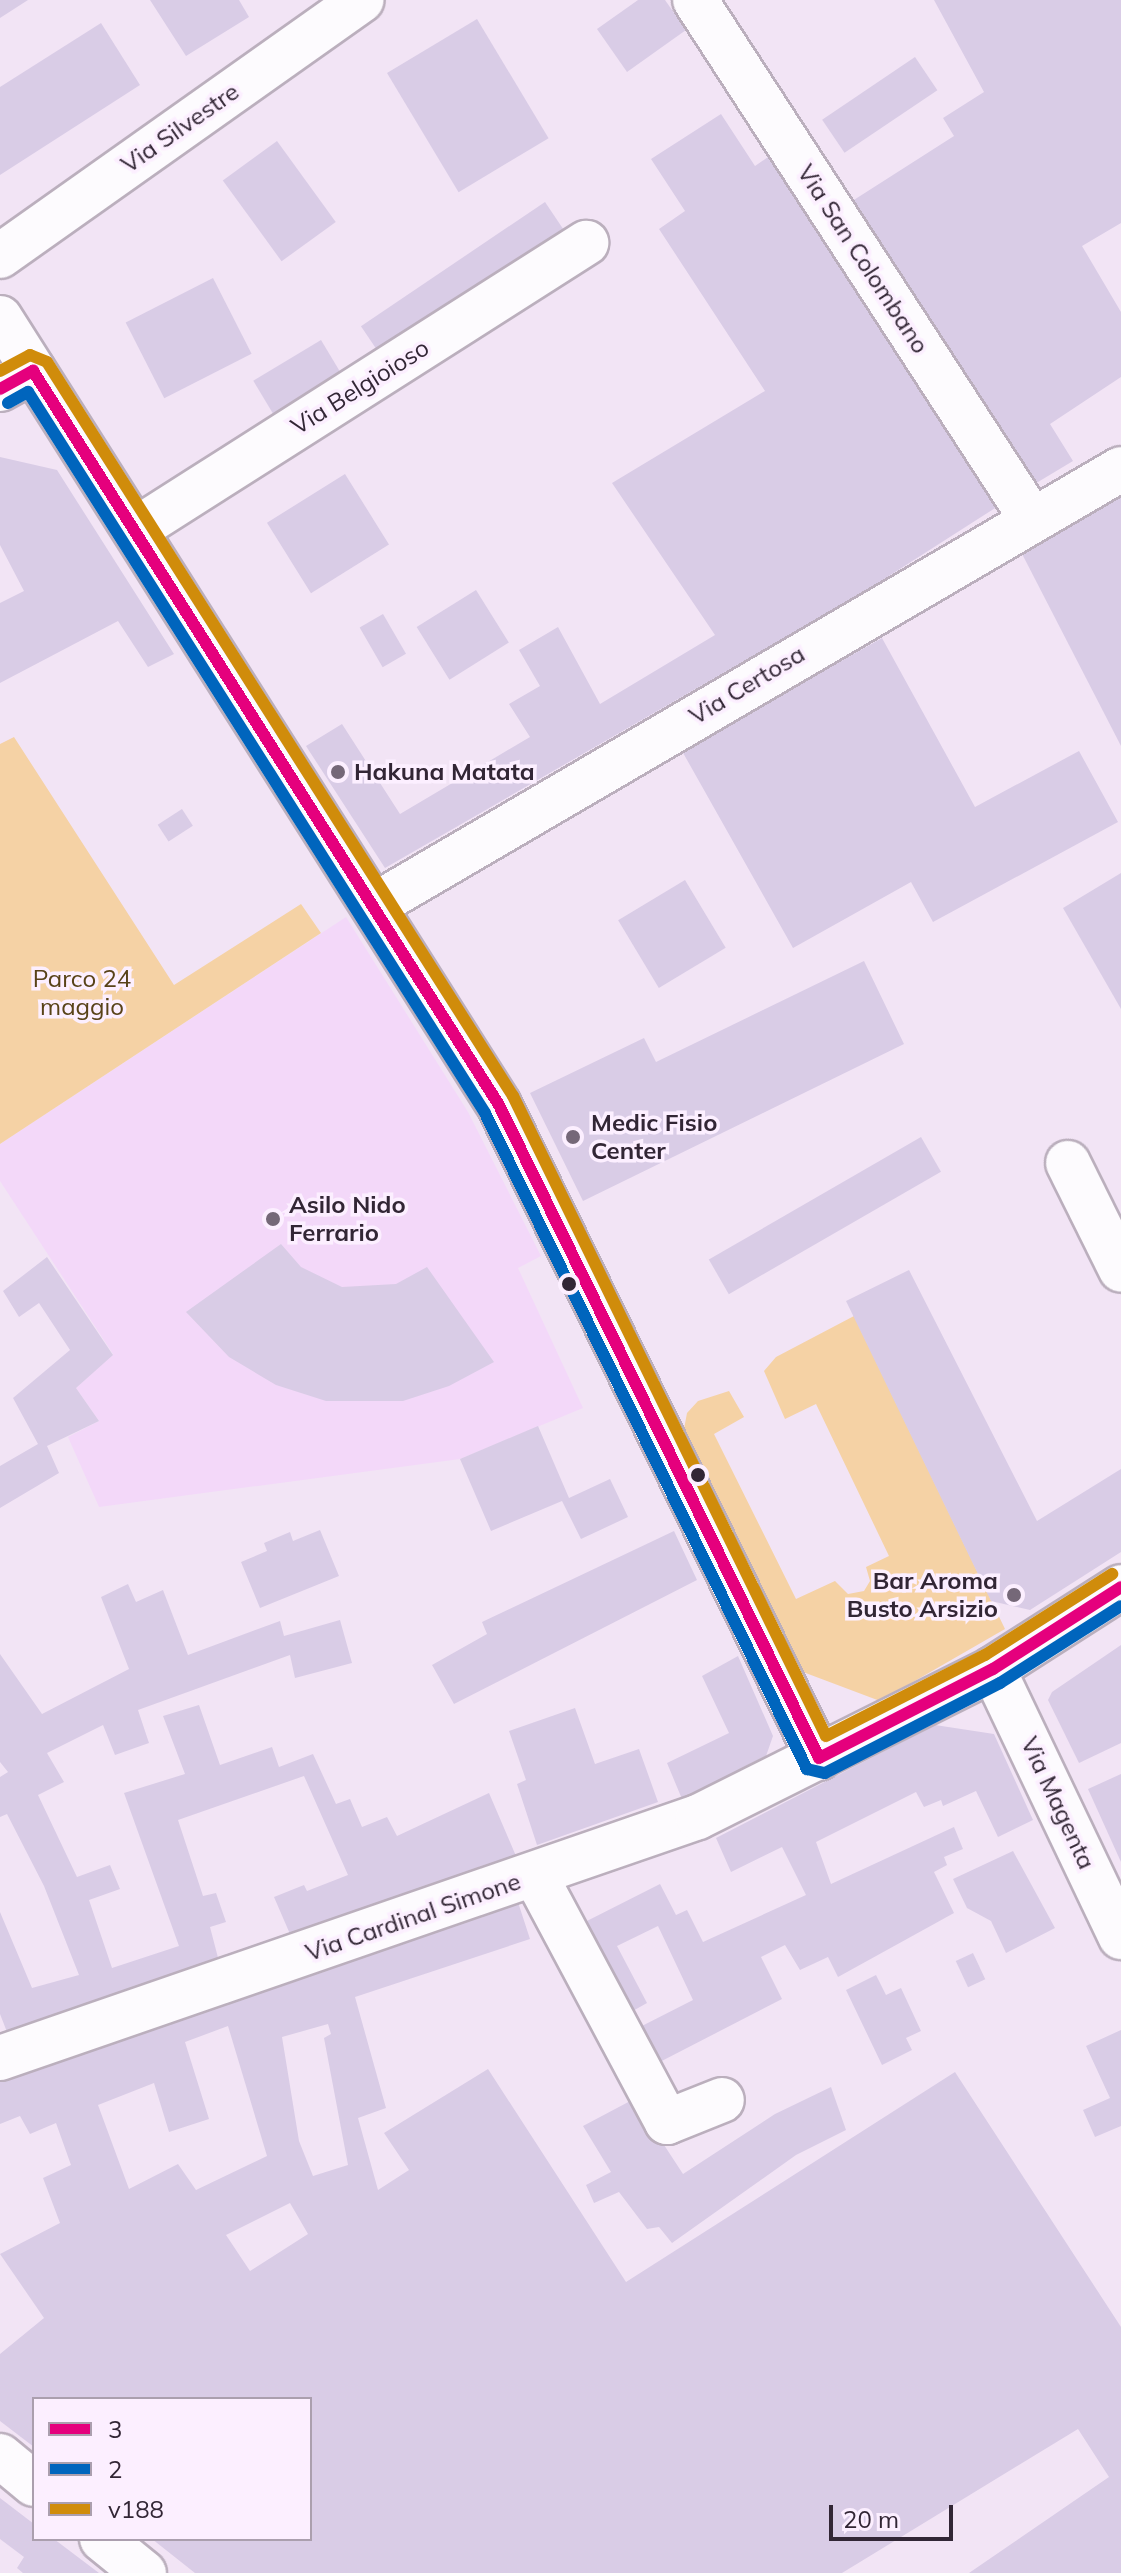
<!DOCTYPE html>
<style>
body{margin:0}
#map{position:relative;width:1121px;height:2573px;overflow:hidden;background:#f2e4f5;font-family:Mulish,sans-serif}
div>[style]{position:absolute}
.built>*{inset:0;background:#f3d8f9}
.green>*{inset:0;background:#f5d2a5}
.building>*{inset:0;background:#d9cce6;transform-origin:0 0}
.roads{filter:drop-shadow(2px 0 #bbafbd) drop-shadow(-2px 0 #bbafbd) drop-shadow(0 2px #bbafbd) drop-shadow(0 -2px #bbafbd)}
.street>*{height:44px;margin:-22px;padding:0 22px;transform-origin:22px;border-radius:22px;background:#fdfbfe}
.bus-1>*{height:12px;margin:-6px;padding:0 6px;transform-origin:6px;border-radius:6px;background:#e5007d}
.bus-2>*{height:12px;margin:-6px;padding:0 6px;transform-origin:6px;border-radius:6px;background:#0065bd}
.bus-3>*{height:12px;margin:-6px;padding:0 6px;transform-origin:6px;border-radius:6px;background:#d08c0b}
.dots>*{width:22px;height:22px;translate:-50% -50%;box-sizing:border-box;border:4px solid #fcefff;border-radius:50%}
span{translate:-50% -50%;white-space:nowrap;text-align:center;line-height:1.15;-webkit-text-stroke:7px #fcefff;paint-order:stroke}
.street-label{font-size:24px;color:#322635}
.poi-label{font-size:24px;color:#322635;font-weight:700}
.left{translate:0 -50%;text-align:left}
.right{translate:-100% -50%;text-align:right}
.park-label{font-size:24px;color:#584218}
.legend{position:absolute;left:32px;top:2397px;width:280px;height:144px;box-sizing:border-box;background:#fcefff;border:2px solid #ab9fae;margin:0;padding:10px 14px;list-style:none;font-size:24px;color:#322635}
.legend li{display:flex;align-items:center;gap:16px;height:40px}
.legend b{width:40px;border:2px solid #ab9fae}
.scale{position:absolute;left:829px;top:2505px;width:124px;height:36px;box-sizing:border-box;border:4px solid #322635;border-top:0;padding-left:10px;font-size:24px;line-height:28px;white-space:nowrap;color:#322635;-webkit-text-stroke:6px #fcefff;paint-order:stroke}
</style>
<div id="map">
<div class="built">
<div style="clip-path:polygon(346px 917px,468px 1112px,541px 1256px,518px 1268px,583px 1408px,460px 1459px,99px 1507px,68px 1437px,99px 1421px,76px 1388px,113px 1354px,0 1181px,0 1144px)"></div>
</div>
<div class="green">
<div style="clip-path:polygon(14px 737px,174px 985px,301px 904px,321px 933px,0 1144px,0 744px)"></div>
<div style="clip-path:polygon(854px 1316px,1005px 1629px,880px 1701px,803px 1672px,684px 1429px,687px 1413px,698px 1401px,729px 1391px,744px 1417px,714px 1434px,796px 1599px,835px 1581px,848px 1594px,864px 1591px,870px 1581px,866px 1567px,889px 1556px,816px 1404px,785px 1419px,764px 1371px,776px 1357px)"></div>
</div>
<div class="building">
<div style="clip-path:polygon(0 0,28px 0,0 18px)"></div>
<div style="clip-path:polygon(150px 0,239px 0,249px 17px,186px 56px)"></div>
<div style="clip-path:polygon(638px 0,665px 0,686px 30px,627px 72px,597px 29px)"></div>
<div style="clip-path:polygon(934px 0,1121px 0,1121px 223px,1082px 246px,1121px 312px,1121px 377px,1050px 424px,1073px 461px,1028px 488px,846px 205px,954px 136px,943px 118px,984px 92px)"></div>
<div style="left:477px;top:19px;width:139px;height:105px;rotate:59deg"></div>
<div style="clip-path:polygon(101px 23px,140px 85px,0 175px,0 87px)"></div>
<div style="left:915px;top:57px;width:40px;height:112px;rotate:56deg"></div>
<div style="clip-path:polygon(721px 114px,755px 166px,771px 155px,1003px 503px,867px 590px,385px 868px,306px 746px,342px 724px,400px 814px,530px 737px,509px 704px,540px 686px,519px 650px,558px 627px,600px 704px,715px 635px,612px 483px,765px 391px,659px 229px,685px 211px,651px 159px)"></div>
<div style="left:277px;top:141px;width:100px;height:67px;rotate:54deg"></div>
<div style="left:545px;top:202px;width:43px;height:222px;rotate:56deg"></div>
<div style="left:213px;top:278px;width:85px;height:98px;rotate:63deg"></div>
<div style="left:321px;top:340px;width:44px;height:79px;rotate:59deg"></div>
<div style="clip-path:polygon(0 457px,57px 470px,174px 654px,148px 667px,118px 621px,0 683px,0 603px,24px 591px,0 545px)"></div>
<div style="left:345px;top:474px;width:83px;height:92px;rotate:58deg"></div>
<div style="clip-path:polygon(1121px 490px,1121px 746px,1019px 548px)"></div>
<div style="left:476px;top:590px;width:62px;height:70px;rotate:58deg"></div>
<div style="left:383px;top:614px;width:46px;height:27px;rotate:60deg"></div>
<div style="clip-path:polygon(882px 638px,975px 807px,1079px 751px,1118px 822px,933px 922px,911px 882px,793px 948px,682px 751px)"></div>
<div style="left:182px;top:809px;width:20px;height:29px;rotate:57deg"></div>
<div style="clip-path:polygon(1121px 873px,1121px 1009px,1063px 908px)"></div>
<div style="left:685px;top:880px;width:79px;height:78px;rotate:59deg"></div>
<div style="clip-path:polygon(864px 961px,904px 1044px,583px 1201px,530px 1093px,644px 1038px,656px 1062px)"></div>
<div style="left:921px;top:1137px;width:40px;height:245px;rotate:60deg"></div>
<div style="clip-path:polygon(281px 1244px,301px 1267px,342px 1287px,396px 1284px,427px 1267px,494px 1362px,449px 1386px,403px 1401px,326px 1401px,276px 1385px,229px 1357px,186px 1312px)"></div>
<div style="clip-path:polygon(47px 1257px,113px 1355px,76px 1388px,99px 1421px,47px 1446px,59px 1473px,0 1508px,0 1466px,38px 1444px,13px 1398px,70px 1350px,39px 1303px,19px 1317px,3px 1291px)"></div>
<div style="clip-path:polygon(909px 1270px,1037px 1521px,1121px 1469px,1121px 1552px,1030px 1610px,991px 1601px,846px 1301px)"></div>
<div style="clip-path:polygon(538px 1426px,569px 1498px,610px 1479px,628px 1517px,581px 1539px,562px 1501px,491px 1531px,460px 1459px)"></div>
<div style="clip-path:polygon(320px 1530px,339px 1576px,260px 1608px,241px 1562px,267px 1551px,264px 1543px,290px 1532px,293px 1541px)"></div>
<div style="clip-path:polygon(674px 1531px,697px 1580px,454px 1704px,432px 1665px,487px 1634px,482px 1622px)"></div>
<div style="clip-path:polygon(128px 1584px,136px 1602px,163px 1590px,188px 1655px,280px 1621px,284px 1636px,340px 1620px,352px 1663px,295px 1678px,290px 1655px,138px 1710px,149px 1743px,115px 1755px,103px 1725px,47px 1753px,64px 1782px,38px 1795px,77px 1877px,110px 1865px,120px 1889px,89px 1900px,112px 1968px,179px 1946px,124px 1793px,185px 1774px,163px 1716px,199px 1705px,220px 1765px,272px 1747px,279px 1767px,313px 1754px,336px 1804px,350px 1799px,362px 1827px,387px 1817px,397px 1836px,489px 1793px,516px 1856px,293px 1941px,274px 1897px,304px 1885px,307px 1891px,348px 1875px,304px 1776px,178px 1820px,203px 1896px,216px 1893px,226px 1922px,210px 1927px,222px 1973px,7px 2032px,0 2014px,0 1912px,32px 1988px,79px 1975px,44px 1886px,7px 1814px,0 1817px,0 1777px,8px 1772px,0 1762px,0 1654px,42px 1714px,129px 1669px,101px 1597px)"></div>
<div style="clip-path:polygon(1121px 1645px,1121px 1743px,1079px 1763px,1048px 1700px,1052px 1692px)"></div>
<div style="clip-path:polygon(738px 1656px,773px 1736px,766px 1756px,682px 1799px,667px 1763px,729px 1733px,702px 1676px)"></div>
<div style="clip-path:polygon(575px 1708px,595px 1764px,639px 1749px,658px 1802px,537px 1845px,517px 1784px,526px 1780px,509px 1731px)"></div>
<div style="clip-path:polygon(935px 1725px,994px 1734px,1033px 1820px,998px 1837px,976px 1791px,943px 1806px,941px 1800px,924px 1807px,916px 1792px,816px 1842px,831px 1884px,954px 1827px,963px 1849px,944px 1857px,947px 1865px,934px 1872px,954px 1913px,838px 1977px,828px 1957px,800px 1970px,785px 1945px,761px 1957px,782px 1999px,652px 2066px,634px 2030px,693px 2000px,658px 1926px,617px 1946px,647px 2003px,622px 2017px,577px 1926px,660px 1884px,676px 1915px,687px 1910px,703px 1942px,806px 1895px,782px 1847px,731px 1872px,716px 1838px)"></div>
<div style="clip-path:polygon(1121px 1774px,1121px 1862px,1088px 1789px)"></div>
<div style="clip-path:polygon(1013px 1851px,1055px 1928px,1006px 1953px,991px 1921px,967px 1908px,953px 1879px)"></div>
<div style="clip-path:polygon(evenodd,515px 1893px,530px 1939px,355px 1997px,386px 2108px,358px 2118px,378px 2190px,409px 2170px,384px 2133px,488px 2069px,626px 2282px,955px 2072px,1121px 2327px,1121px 2573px,969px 2573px,1109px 2477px,1078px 2429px,842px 2573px,195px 2573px,152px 2539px,310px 2539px,310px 2399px,34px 2399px,34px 2447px,0 2421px,0 2354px,44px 2318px,0 2254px,60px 2223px,43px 2178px,71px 2165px,56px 2123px,30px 2134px,20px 2116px,0 2124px,0 2076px,515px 1893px,328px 2024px,331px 2034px,324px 2038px,348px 2165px,313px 2176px,299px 2141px,282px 2037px,328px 2024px,515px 1893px,228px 2026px,267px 2156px,196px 2190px,178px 2164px,129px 2189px,98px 2105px,154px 2083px,169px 2132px,209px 2119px,185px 2042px,228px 2026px,515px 1893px,290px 2203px,308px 2234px,250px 2271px,226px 2235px,290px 2203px)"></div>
<div style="left:973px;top:1953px;width:29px;height:19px;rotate:65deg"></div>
<div style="clip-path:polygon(876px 1975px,886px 1995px,901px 1988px,921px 2031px,906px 2038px,912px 2050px,882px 2065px,846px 1990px)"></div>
<div style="clip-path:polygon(1121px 2030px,1121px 2126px,1095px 2137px,1083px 2110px,1110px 2098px,1086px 2046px)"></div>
<div style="clip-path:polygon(831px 2087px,846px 2130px,796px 2155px,672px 2243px,659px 2227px,647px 2229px,619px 2192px,594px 2203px,586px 2185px,611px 2172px,583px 2126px,634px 2099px,683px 2174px,775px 2114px)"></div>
<div style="clip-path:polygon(0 2498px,34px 2524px,34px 2539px,54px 2539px,99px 2573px,23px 2573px,17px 2568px,24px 2557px,0 2539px)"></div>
</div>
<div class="roads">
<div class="street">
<div style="left:695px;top:0;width:617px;rotate:57.03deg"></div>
<div style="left:0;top:256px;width:443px;rotate:-35.3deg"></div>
<div style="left:0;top:318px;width:932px;rotate:57.62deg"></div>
<div style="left:499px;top:1105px;width:727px;rotate:63.89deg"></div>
<div style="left:0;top:389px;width:38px;rotate:-29deg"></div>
<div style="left:135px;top:530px;width:535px;rotate:-32.47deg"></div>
<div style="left:375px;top:905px;width:864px;rotate:-30.3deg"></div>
<div style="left:1068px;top:1163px;width:119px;rotate:63.6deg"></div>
<div style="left:993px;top:1669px;width:297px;rotate:64.5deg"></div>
<div style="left:535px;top:1875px;width:280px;rotate:61.9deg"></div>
<div style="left:667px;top:2122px;width:59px;rotate:-21.8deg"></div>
<div style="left:0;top:2058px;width:738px;rotate:-19.05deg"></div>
<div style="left:698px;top:1817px;width:330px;rotate:-26.6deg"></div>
<div style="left:993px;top:1669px;width:152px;rotate:-32.6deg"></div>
<div style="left:0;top:2456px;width:44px;rotate:39.5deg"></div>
<div style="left:102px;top:2539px;width:54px;rotate:39deg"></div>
</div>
</div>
<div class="bus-1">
<div style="left:0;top:389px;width:38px;rotate:-29deg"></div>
<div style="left:33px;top:371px;width:869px;rotate:57.59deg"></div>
<div style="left:499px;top:1105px;width:727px;rotate:63.89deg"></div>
<div style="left:819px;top:1758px;width:195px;rotate:-27.1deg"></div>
<div style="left:993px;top:1669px;width:152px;rotate:-32.6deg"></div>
</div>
<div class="bus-2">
<div style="left:8px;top:403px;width:23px;rotate:-29deg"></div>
<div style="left:28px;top:392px;width:854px;rotate:57.63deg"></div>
<div style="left:485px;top:1113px;width:731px;rotate:63.86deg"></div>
<div style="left:807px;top:1769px;width:18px;rotate:13deg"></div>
<div style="left:825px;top:1773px;width:197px;rotate:-27.2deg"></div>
<div style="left:1000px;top:1683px;width:143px;rotate:-32.5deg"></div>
</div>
<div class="bus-3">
<div style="left:0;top:371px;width:34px;rotate:-28deg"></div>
<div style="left:30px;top:355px;width:18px;rotate:22deg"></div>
<div style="left:47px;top:362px;width:869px;rotate:57.59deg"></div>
<div style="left:513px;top:1096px;width:712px;rotate:63.94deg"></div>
<div style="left:826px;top:1736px;width:178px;rotate:-27deg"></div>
<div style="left:985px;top:1655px;width:151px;rotate:-32.5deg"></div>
</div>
<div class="dots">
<div style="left:338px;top:772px;background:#756878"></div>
<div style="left:573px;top:1137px;background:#756878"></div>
<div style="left:273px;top:1219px;background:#756878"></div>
<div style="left:569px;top:1284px;background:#322635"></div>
<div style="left:698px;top:1475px;background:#322635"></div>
<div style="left:1014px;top:1595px;background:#756878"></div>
</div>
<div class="street-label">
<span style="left:180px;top:128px;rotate:-35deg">Via Silvestre</span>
<span style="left:863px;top:259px;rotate:57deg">Via San Colombano</span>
<span style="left:360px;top:387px;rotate:-32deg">Via Belgioioso</span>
<span style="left:747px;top:685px;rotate:-31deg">Via Certosa</span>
<span style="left:1058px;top:1803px;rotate:65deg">Via Magenta</span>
<span style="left:413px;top:1917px;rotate:-19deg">Via Cardinal Simone</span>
</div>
<div class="poi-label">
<span class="left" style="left:354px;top:772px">Hakuna Matata</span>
<span class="left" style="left:591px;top:1137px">Medic Fisio<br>Center</span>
<span class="left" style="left:289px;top:1219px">Asilo Nido<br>Ferrario</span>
<span class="right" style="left:998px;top:1595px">Bar Aroma<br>Busto Arsizio</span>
</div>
<div class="park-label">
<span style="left:82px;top:993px">Parco 24<br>maggio</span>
</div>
<ul class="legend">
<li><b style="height:10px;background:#e5007d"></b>3</li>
<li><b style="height:10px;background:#0065bd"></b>2</li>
<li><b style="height:10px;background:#d08c0b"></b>v188</li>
</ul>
<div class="scale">20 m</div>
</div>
